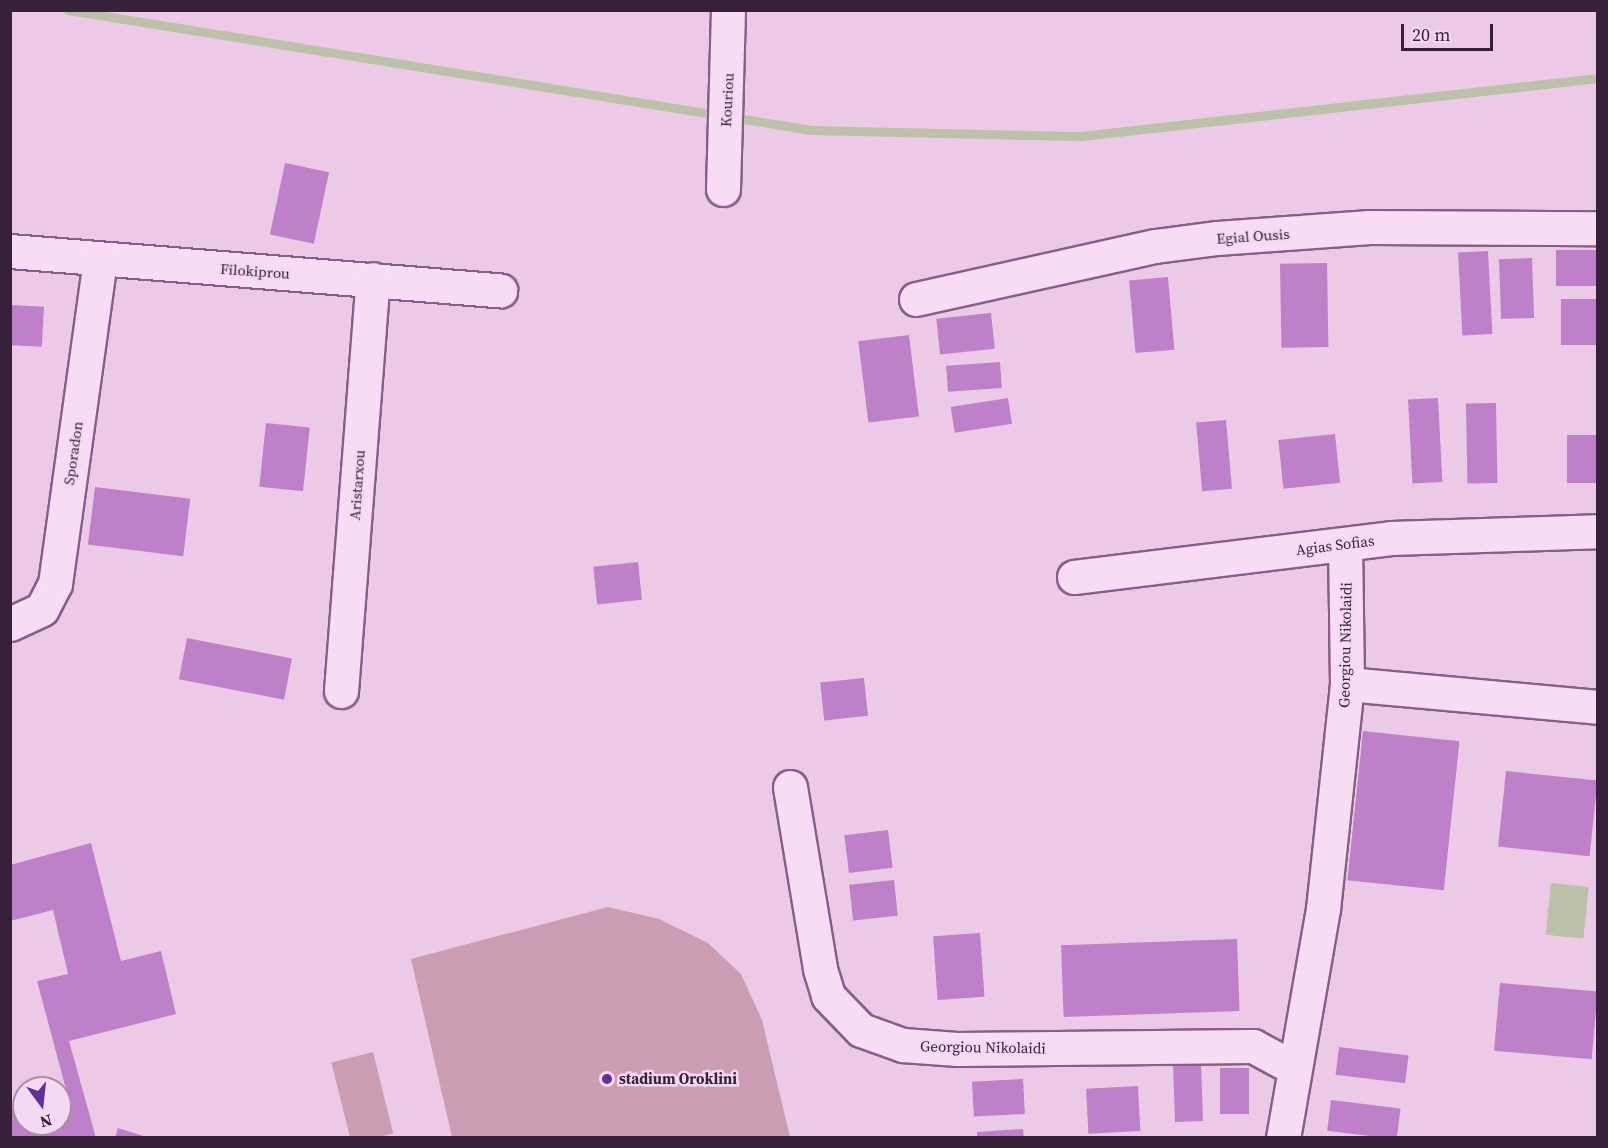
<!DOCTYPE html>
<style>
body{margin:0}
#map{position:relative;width:1608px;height:1148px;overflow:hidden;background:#edc9e8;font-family:"Source Serif 4",serif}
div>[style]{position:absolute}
.green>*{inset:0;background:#cb9db2;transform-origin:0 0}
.water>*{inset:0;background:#bec1a9;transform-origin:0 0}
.stream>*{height:9px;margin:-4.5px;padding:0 4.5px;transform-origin:4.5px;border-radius:4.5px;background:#bec1a9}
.building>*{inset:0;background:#be80c9;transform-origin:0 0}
.roads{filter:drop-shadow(2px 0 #875e88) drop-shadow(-2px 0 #875e88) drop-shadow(0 2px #875e88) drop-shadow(0 -2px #875e88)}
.street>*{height:33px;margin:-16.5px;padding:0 16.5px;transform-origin:16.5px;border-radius:16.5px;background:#f8dcf4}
.dots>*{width:16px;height:16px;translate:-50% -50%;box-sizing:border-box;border:3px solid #f5d8f1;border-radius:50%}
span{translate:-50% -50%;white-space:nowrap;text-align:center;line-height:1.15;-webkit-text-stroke:5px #f5d8f1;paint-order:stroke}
.street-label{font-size:15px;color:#37213a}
.poi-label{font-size:15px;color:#37213a;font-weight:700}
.left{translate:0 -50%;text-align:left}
.frame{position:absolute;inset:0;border:12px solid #37213a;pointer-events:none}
.north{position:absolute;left:12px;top:1076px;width:60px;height:60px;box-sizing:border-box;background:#f5d8f1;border:2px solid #a98fa8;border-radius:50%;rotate:165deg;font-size:16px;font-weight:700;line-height:24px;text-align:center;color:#37213a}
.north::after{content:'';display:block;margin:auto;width:21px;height:27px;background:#5b3195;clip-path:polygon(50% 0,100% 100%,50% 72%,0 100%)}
.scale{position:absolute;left:1401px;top:24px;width:92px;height:27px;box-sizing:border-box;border:3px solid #37213a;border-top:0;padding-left:8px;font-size:18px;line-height:21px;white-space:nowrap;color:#37213a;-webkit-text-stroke:4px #f5d8f1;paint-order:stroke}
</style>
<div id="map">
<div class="green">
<div style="clip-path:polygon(608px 907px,659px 919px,708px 943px,741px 974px,762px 1020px,790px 1137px,452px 1137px,411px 959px)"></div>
<div style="left:373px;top:1052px;width:84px;height:43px;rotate:76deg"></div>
</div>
<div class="water">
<div style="left:1551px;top:883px;width:38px;height:52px;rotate:6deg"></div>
</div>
<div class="stream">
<div style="left:68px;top:10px;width:753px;rotate:9.17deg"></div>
<div style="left:811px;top:130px;width:270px;rotate:1.3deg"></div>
<div style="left:1081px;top:136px;width:520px;rotate:-6.4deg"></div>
</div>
<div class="building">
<div style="left:285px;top:163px;width:45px;height:73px;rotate:12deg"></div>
<div style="left:1598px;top:250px;width:36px;height:42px;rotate:90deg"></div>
<div style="left:1488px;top:251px;width:83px;height:30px;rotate:87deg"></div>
<div style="left:1532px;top:258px;width:60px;height:33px;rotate:88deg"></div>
<div style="left:1327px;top:263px;width:84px;height:47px;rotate:89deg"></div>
<div style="left:1168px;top:277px;width:73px;height:39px;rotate:85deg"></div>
<div style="left:1598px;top:299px;width:46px;height:37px;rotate:90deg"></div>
<div style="left:10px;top:305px;width:34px;height:40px;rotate:3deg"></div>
<div style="left:991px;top:313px;width:36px;height:55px;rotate:84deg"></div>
<div style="left:909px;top:335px;width:82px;height:51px;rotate:83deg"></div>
<div style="left:1000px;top:362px;width:26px;height:54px;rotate:86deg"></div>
<div style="left:1008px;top:398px;width:26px;height:58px;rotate:81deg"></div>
<div style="left:1438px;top:398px;width:84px;height:30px;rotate:87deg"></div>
<div style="left:1496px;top:403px;width:80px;height:30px;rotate:89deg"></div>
<div style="left:1226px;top:420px;width:69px;height:30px;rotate:85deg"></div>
<div style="left:266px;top:423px;width:44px;height:64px;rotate:6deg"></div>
<div style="left:1335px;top:434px;width:49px;height:57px;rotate:84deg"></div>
<div style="left:1567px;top:435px;width:31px;height:48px"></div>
<div style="left:95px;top:487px;width:96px;height:58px;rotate:7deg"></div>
<div style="left:638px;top:562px;width:38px;height:45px;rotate:84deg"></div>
<div style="left:187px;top:638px;width:107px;height:42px;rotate:11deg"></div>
<div style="left:864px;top:678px;width:38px;height:44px;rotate:84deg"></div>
<div style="left:1363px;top:731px;width:97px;height:150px;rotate:6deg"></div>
<div style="left:1506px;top:771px;width:92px;height:76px;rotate:6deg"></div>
<div style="left:888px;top:830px;width:38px;height:44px;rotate:83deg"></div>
<div style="clip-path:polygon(91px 843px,121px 961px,161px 951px,176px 1014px,69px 1041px,96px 1138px,10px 1138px,10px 1108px,24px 1104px,24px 1124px,60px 1124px,60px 1094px,67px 1093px,37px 981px,68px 974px,53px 910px,10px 921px,10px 865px)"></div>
<div style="left:894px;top:880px;width:36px;height:45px;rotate:84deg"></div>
<div style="left:980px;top:933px;width:64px;height:47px;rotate:86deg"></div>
<div style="left:1237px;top:939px;width:72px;height:176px;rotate:88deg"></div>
<div style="left:1500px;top:983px;width:98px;height:68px;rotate:5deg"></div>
<div style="left:1339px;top:1047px;width:70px;height:28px;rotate:7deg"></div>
<div style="left:1201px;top:1063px;width:58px;height:28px;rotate:88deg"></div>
<div style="left:1220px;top:1068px;width:29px;height:46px"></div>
<div style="left:1023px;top:1079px;width:35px;height:51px;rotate:87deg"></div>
<div style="left:1138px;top:1086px;width:45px;height:52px;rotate:87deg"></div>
<div style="left:1331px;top:1100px;width:70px;height:31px;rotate:7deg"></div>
<div style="clip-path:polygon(118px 1128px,147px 1137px,147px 1138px,115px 1138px)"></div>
<div style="clip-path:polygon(1023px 1129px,1024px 1138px,977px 1138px,977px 1132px)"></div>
</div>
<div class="roads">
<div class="street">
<div style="left:723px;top:189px;width:179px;rotate:-88.4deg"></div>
<div style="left:10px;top:251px;width:492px;rotate:4.6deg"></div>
<div style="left:916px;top:299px;width:245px;rotate:-12.5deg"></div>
<div style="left:1155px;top:246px;width:63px;rotate:-7.4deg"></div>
<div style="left:1217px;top:238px;width:153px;rotate:-4.1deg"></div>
<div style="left:1370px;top:227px;width:228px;rotate:0.3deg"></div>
<div style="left:1074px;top:577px;width:319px;rotate:-7deg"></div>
<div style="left:1391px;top:538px;width:207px;rotate:-1.9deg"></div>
<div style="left:10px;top:624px;width:35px;rotate:-25deg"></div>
<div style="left:42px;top:609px;width:28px;rotate:-63deg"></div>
<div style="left:55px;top:584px;width:328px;rotate:-82.1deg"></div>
<div style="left:1347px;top:684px;width:252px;rotate:5.2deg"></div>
<div style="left:341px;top:691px;width:413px;rotate:-85.6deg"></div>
<div style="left:790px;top:787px;width:184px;rotate:80.6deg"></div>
<div style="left:820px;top:969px;width:28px;rotate:73deg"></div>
<div style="left:828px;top:996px;width:47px;rotate:45.9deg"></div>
<div style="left:861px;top:1030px;width:45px;rotate:19.7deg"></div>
<div style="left:903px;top:1045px;width:54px;rotate:4.2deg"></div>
<div style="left:957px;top:1049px;width:296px;rotate:-0.6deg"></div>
<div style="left:1253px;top:1046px;width:44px;rotate:28.3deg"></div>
<div style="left:1283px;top:1138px;width:232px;rotate:-80.1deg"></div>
<div style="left:1323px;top:909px;width:226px;rotate:-83.9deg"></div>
<div style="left:1347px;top:684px;width:140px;rotate:-90.8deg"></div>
</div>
</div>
<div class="dots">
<div style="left:607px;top:1079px;background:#5b3195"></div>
</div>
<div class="street-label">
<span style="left:727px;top:100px;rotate:-87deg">Kouriou</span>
<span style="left:1253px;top:236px;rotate:-4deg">Egial Ousis</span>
<span style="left:255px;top:271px;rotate:4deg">Filokiprou</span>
<span style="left:73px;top:453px;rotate:-82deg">Sporadon</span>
<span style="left:357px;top:485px;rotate:-86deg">Aristarxou</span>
<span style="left:1335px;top:545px;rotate:-7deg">Agias Sofias</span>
<span style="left:1345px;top:645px;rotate:-89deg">Georgiou Nikolaidi</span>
<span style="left:983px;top:1047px;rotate:1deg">Georgiou Nikolaidi</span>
</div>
<div class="poi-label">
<span class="left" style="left:619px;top:1079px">stadium Oroklini</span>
</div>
<div class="frame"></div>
<div class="north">N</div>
<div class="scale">20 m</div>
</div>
